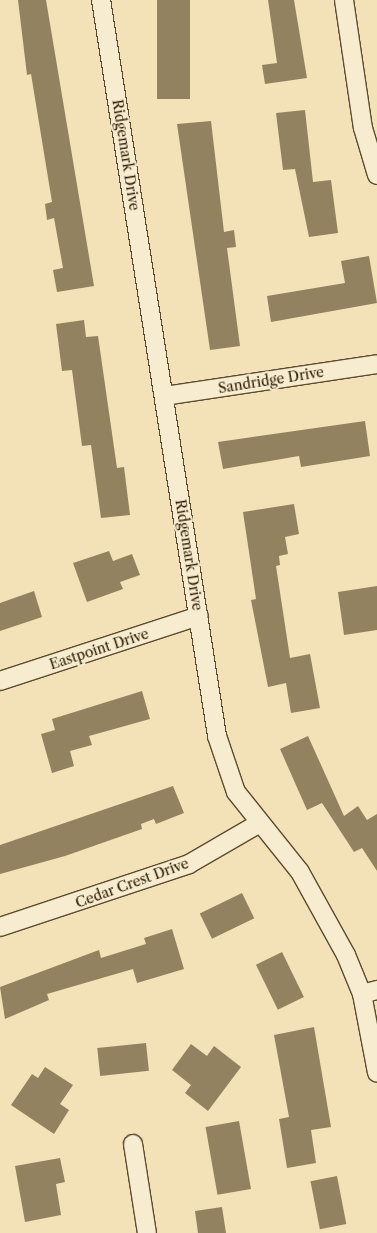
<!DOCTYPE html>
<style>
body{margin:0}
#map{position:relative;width:377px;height:1233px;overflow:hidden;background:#f3e2b7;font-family:"Libre Caslon Text",serif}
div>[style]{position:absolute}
.building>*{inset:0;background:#938260;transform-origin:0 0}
.roads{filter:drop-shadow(1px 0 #5c4b2e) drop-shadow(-1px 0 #5c4b2e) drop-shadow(0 1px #5c4b2e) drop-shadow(0 -1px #5c4b2e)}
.street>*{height:18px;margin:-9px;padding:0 9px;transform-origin:9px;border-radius:9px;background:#f7ecd0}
span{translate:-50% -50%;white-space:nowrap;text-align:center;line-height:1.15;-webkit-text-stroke:4px #f7ecd0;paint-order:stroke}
.street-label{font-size:14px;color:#2a1901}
</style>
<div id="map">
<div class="building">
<div style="clip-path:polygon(18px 0,46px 0,94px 286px,57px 292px,53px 270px,63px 268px,54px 218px,47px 220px,45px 204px,52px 202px,31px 74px,27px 75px)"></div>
<div style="left:157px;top:0;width:33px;height:99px"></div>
<div style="clip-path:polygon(268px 0,294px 0,307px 78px,265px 84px,262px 65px,277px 63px)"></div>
<div style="clip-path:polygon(305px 110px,313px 182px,331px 180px,338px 233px,309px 237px,295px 169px,283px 170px,276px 113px)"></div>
<div style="clip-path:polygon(211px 121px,224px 232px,234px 230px,236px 247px,227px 248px,240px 346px,210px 350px,177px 124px)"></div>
<div style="clip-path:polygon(369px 256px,377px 303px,271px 322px,267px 296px,345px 283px,341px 261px)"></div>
<div style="clip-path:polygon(84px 320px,86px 337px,98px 336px,117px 468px,124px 467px,130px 515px,101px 518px,91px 445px,82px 446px,72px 370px,62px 371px,56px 324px)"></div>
<div style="clip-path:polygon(365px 421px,370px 456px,301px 467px,299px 456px,223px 469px,218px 442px)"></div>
<div style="clip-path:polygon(294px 504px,299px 534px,285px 537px,288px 554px,279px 556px,280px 565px,276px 566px,290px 658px,310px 654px,320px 708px,291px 713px,286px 683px,268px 687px,251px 600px,256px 599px,243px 512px)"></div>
<div style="clip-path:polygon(109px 551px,113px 561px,132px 554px,140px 575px,120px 582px,123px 589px,87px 602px,73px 563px)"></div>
<div style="clip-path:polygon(377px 586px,377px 630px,344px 635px,338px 592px)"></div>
<div style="clip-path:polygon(34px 591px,42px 617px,0 631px,0 603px)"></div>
<div style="clip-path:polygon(142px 691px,150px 719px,89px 736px,92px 745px,70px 751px,74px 766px,52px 773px,41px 734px,55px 730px,52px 719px)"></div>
<div style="clip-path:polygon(308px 736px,344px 816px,358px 806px,367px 820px,377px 814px,377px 871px,362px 848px,354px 852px,322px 803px,307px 810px,280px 749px)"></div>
<div style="clip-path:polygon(173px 786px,184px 813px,156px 824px,154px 819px,141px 824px,142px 829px,65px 856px,0 874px,0 845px)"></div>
<div style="left:242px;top:893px;width:28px;height:47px;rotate:64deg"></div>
<div style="clip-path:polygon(172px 929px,184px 969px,137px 983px,133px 969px,47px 994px,49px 1000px,5px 1019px,0 987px,99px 950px,101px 958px,146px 944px,144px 938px)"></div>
<div style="left:282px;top:952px;width:50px;height:29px;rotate:64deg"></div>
<div style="clip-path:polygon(314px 1027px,331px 1127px,311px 1130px,316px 1163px,287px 1168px,279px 1119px,289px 1117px,274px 1035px)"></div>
<div style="left:146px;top:1043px;width:28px;height:49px;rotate:84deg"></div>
<div style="clip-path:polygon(191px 1044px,207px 1056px,214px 1046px,241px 1067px,208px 1111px,185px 1093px,191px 1085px,172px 1070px)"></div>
<div style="clip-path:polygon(45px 1067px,73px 1085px,60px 1104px,69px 1110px,54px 1134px,11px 1105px,32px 1074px,38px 1078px)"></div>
<div style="left:239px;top:1121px;width:69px;height:34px;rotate:80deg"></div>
<div style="clip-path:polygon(60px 1158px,65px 1182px,56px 1184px,61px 1215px,25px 1222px,15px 1166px)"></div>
<div style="left:337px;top:1176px;width:49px;height:27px;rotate:79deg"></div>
<div style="clip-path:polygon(222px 1207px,226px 1233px,198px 1233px,195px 1211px)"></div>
</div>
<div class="roads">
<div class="street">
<div style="left:101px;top:0;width:745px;rotate:81.04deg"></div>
<div style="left:217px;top:736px;width:59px;rotate:71.3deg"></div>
<div style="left:236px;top:792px;width:102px;rotate:51.3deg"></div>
<div style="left:300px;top:872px;width:95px;rotate:61deg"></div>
<div style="left:346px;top:955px;width:42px;rotate:67.7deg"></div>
<div style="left:362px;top:994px;width:80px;rotate:79.2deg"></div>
<div style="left:344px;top:0;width:129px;rotate:81.6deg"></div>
<div style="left:363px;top:128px;width:49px;rotate:73.4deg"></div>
<div style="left:164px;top:396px;width:215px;rotate:-8.5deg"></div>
<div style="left:0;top:681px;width:209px;rotate:-18.1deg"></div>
<div style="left:0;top:927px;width:199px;rotate:-18.4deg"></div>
<div style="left:189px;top:864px;width:80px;rotate:-30.1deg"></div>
<div style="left:362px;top:994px;width:16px;rotate:-15deg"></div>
<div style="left:133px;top:1144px;width:90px;rotate:81.1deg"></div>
</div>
</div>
<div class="street-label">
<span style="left:126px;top:155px;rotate:81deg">Ridgemark Drive</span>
<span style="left:271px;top:380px;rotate:-9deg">Sandridge Drive</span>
<span style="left:189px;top:555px;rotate:81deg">Ridgemark Drive</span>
<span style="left:99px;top:649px;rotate:-18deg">Eastpoint Drive</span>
<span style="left:132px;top:883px;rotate:-20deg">Cedar Crest Drive</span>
</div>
</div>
